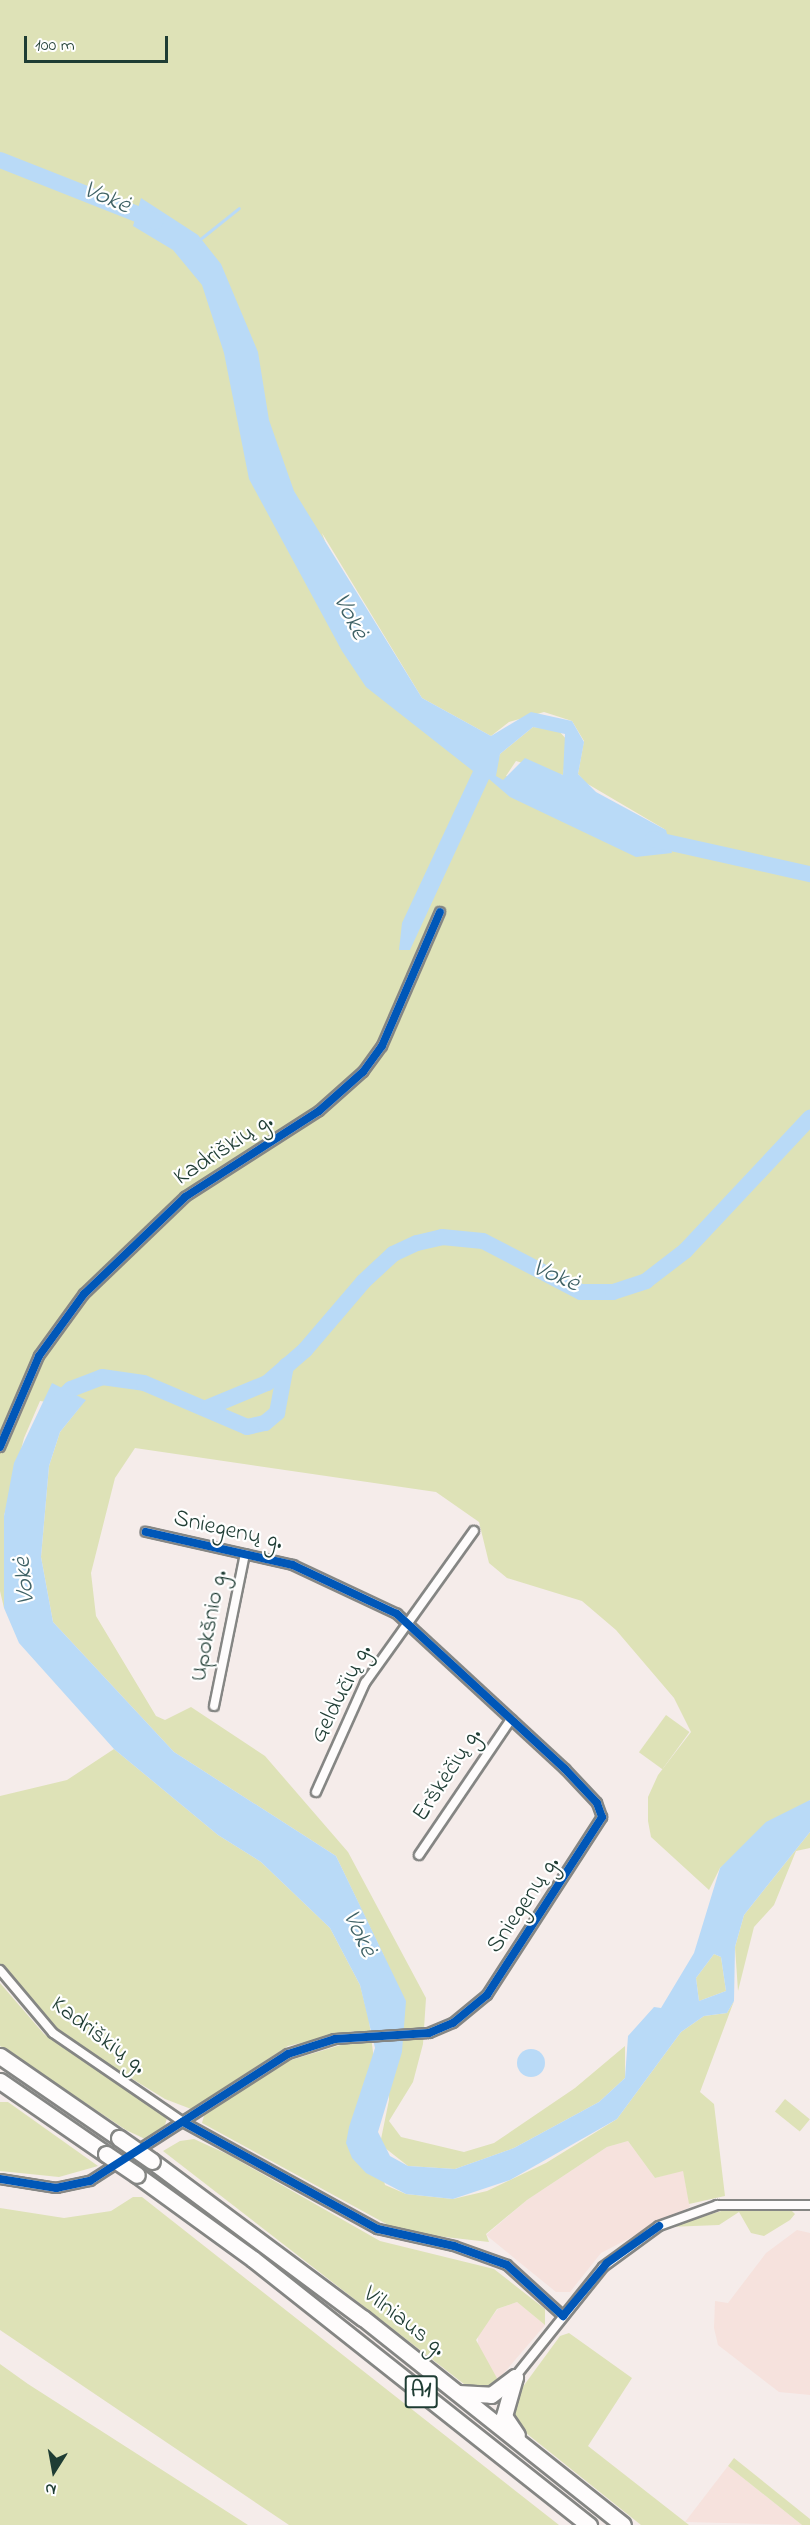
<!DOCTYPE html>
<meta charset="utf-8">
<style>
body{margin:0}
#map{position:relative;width:810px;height:2525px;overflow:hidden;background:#f5ecea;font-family:"Indie Flower",sans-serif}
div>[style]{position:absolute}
.built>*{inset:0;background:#f6e2dd}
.green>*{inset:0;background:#dee2b7;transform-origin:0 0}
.water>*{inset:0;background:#b9daf7}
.round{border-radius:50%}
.stream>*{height:3px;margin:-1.5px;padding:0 1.5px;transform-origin:1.5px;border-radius:1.5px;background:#b9daf7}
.river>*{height:16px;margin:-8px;padding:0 8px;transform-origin:8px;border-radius:8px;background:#b9daf7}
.roads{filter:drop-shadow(2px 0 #858684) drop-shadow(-2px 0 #858684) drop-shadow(0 2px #858684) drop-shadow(0 -2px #858684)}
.street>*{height:8px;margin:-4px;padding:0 4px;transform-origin:4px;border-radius:4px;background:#fefcfc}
.highway>*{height:15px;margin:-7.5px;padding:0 7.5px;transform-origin:7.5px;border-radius:7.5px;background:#fefcfc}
.bridges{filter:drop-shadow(2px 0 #858684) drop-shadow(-2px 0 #858684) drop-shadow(0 2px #858684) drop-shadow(0 -2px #858684)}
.highway-bridge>*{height:15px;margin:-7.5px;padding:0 7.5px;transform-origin:7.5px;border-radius:7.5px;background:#fefcfc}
.cycleway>*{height:8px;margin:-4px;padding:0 4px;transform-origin:4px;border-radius:4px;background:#0057b8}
span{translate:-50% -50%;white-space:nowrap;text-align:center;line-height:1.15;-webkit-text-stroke:4.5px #fff;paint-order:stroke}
.shield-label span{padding:2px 4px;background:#fff;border:2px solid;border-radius:4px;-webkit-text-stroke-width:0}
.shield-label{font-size:22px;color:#1f3d34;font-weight:700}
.street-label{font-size:24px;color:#1f3d34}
.water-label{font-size:26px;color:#3f6266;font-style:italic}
.north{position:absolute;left:24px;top:2441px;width:60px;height:60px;-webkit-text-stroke:4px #fff;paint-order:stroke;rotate:191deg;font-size:16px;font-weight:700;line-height:24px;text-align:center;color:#1f3d34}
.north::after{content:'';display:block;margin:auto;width:21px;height:27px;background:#1f3d34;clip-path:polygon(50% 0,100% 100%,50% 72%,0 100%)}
.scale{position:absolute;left:24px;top:36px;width:144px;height:27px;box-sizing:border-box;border:3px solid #1f3d34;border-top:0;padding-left:8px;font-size:18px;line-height:21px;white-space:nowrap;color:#1f3d34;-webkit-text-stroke:4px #fff;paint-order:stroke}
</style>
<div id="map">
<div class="built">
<div style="clip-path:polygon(628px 2141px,655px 2178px,683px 2170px,690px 2207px,601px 2253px,570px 2292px,556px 2292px,486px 2235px,527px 2200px,607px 2147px)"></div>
<div style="clip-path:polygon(797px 2230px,810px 2233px,810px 2395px,779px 2392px,718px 2345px,714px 2328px,715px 2301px,728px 2303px,766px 2253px)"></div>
<div style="clip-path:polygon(517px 2302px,545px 2325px,498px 2380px,478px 2349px,478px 2334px,498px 2309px)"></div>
<div style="clip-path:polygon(728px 2466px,802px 2525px,685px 2522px)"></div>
</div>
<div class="green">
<div style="clip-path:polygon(evenodd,0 0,810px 0,810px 1800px,720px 1868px,709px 1890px,651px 1837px,648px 1821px,648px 1797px,658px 1775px,691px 1732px,674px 1698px,616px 1630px,582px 1601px,507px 1578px,489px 1563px,479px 1522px,436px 1492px,135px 1448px,115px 1478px,91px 1573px,96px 1616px,156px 1716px,165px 1720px,191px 1707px,265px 1756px,348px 1852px,426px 1998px,423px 2044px,413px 2082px,389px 2121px,401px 2137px,464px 2152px,494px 2143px,575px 2088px,625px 2046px,625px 2078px,599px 2102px,514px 2148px,455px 2169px,408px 2166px,380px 2144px,389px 2100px,384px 1956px,336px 1856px,174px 1752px,53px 1622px,41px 1557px,49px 1466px,60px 1432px,80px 1407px,40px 1401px,24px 1438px,4px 1516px,4px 1608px,0 1591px,0 0,322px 533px,422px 698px,491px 736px,509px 722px,544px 712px,572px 721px,584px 741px,578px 774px,586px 783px,666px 830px,506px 776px,516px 761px,563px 775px,568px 741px,558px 730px,533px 727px,500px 754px,494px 770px,376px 684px,322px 533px)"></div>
<div style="left:666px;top:1715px;width:29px;height:46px;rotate:36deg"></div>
<div style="clip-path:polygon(114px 1749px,218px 1835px,261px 1862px,330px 1928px,360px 1985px,369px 2020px,374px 2060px,364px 2093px,385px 2185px,406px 2194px,453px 2199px,487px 2191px,546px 2163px,617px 2119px,681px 2032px,704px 2016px,727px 2013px,734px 2001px,700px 2092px,714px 2104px,725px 2196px,689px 2204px,683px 2171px,655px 2178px,628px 2141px,607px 2147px,527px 2200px,486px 2234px,489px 2242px,401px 2232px,202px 2123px,205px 2112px,281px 2063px,354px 2041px,354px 2031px,288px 2046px,191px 2109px,165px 2099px,64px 2037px,0 1964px,0 1796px,67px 1780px)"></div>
<div style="clip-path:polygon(810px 1832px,810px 1848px,796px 1851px,774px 1905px,754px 1927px,738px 1991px,735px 1947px,744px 1915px)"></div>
<div style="clip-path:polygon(714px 1954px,721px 1957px,726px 1991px,699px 2001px,696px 1978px)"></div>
<div style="clip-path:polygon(0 1983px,44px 2034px,158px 2110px,167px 2118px,165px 2125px,145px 2139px,126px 2130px,0 2046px)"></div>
<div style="left:785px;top:2099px;width:32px;height:16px;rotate:39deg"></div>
<div style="clip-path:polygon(0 2102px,8px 2102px,98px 2166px,59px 2177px,0 2171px)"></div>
<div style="clip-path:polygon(180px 2141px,194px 2139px,229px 2155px,380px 2241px,494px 2269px,545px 2309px,545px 2325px,517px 2302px,497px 2309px,476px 2340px,498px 2380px,492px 2388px,473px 2391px,163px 2151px)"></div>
<div style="clip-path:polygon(133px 2197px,142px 2197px,559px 2525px,289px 2525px,0 2330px,0 2208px,64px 2218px,111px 2211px)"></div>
<div style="clip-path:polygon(789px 2208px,795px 2214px,790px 2220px,764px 2236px,751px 2233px,739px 2212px,719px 2225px,668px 2227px,728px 2209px)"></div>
<div style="clip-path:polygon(569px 2333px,632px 2378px,588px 2446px,689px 2525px,641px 2525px,516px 2425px,511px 2403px,560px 2336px)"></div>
<div style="clip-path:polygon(0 2364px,28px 2384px,248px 2525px,0 2525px)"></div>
<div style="clip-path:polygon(734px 2458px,810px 2519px,810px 2525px,802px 2525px,728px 2466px)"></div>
</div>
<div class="water">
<div style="clip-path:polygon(evenodd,141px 198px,198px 235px,221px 264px,258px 352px,269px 420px,294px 491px,422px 698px,491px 736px,531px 712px,572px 721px,584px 742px,578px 774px,596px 792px,666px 830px,672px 853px,636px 857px,510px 797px,489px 779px,410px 950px,399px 950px,402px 923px,473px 771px,366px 687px,342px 651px,249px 479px,224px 353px,202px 285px,173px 250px,133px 226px,141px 198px,533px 727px,565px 734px,563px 775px,525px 758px,503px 780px,496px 776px,500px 754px,533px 727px)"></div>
<div style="clip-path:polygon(evenodd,52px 1383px,86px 1400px,60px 1432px,49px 1466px,41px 1557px,53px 1622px,174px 1752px,336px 1856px,406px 2001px,402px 2052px,378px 2132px,390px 2156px,408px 2166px,455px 2169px,514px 2148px,599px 2102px,625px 2078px,628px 2036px,654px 2007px,661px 2008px,694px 1953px,720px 1868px,766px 1822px,810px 1800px,810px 1832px,744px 1915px,735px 1947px,734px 2001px,727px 2013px,704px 2016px,681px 2032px,617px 2119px,510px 2180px,453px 2199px,406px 2194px,366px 2173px,352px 2158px,346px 2143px,349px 2127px,375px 2048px,360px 1985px,330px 1928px,261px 1862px,218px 1835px,114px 1749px,19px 1643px,4px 1608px,4px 1516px,14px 1463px,52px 1383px,714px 1954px,721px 1957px,726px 1991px,699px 2001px,696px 1978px,714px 1954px)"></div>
<div class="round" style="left:517px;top:2049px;width:28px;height:28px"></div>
</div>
<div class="stream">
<div style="left:199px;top:240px;width:51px;rotate:-38.7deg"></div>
</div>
<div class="river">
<div style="left:0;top:160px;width:167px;rotate:21.5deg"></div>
<div style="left:653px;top:839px;width:161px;rotate:12.6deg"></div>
<div style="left:54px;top:1406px;width:24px;rotate:-45deg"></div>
<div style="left:71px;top:1389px;width:33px;rotate:-21deg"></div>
<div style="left:102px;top:1377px;width:42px;rotate:8.1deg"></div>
<div style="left:144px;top:1383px;width:112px;rotate:23.1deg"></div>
<div style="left:247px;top:1427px;width:18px;rotate:-13deg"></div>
<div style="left:265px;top:1423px;width:16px;rotate:-40deg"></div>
<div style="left:277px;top:1413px;width:48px;rotate:-79.2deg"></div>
<div style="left:209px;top:1407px;width:63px;rotate:-22.5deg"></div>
<div style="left:267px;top:1383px;width:50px;rotate:-41deg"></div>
<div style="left:305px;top:1350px;width:89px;rotate:-49.5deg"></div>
<div style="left:363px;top:1282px;width:41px;rotate:-43deg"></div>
<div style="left:393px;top:1254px;width:26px;rotate:-25deg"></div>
<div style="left:417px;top:1243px;width:26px;rotate:-13deg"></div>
<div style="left:442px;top:1237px;width:41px;rotate:5.6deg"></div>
<div style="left:483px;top:1241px;width:110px;rotate:27.5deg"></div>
<div style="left:581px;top:1292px;width:32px"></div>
<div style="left:613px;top:1292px;width:35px;rotate:-18deg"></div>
<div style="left:646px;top:1281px;width:49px;rotate:-37.6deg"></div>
<div style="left:685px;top:1251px;width:183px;rotate:-46.8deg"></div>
</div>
<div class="roads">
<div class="street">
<div style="left:0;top:1447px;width:99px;rotate:-66.8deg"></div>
<div style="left:39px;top:1356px;width:77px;rotate:-54deg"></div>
<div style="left:84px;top:1294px;width:140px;rotate:-43.8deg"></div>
<div style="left:185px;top:1197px;width:159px;rotate:-32.7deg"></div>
<div style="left:319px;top:1111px;width:59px;rotate:-41.6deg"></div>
<div style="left:363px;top:1072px;width:32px;rotate:-54deg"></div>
<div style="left:382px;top:1046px;width:146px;rotate:-66.6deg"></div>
<div style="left:214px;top:1706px;width:155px;rotate:-78.5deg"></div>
<div style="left:316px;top:1792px;width:120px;rotate:-65.8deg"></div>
<div style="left:365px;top:1683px;width:187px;rotate:-54.4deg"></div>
<div style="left:419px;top:1855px;width:164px;rotate:-55.9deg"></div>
<div style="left:0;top:1970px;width:82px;rotate:49.9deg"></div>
<div style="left:53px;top:2033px;width:158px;rotate:34.4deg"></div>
<div style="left:183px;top:2122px;width:222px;rotate:28.8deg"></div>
<div style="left:378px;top:2229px;width:78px;rotate:12.6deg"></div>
<div style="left:454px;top:2246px;width:56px;rotate:19.7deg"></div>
<div style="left:507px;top:2265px;width:76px;rotate:42.3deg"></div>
<div style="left:0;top:2179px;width:57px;rotate:9.1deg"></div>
<div style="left:56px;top:2188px;width:35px;rotate:-12deg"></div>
<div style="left:90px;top:2181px;width:235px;rotate:-32.7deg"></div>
<div style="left:288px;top:2054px;width:49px;rotate:-17.7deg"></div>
<div style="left:335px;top:2039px;width:94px;rotate:-3.7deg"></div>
<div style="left:429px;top:2033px;width:26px;rotate:-23deg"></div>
<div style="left:453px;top:2023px;width:44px;rotate:-39.5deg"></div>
<div style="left:487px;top:1995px;width:212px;rotate:-57.1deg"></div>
<div style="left:602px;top:1817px;width:15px;rotate:-110deg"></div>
<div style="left:597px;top:1803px;width:47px;rotate:-133.3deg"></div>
<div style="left:565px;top:1769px;width:229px;rotate:-137.3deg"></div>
<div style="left:397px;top:1614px;width:115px;rotate:-154.8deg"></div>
<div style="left:293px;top:1565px;width:151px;rotate:-167.3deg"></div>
<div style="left:515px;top:2377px;width:141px;rotate:-51.3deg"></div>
<div style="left:603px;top:2267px;width:69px;rotate:-36.2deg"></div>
<div style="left:659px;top:2226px;width:62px;rotate:-19.9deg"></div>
<div style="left:717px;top:2205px;width:93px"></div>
</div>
<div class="highway">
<div style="left:0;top:2056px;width:145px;rotate:34.6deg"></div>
<div style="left:0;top:2081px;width:129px;rotate:34.6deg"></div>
<div style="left:152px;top:2161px;width:263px;rotate:36.7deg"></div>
<div style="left:363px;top:2318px;width:332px;rotate:38.5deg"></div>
<div style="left:137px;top:2175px;width:143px;rotate:35.9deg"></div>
<div style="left:253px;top:2259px;width:429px;rotate:38.4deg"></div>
<div style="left:515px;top:2377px;width:41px;rotate:105.8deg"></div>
<div style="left:504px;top:2416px;width:23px;rotate:56deg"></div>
<div style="left:458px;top:2393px;width:33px;rotate:3deg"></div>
<div style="left:491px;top:2395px;width:30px;rotate:-37deg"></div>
</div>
</div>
<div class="bridges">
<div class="highway-bridge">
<div style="left:119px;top:2138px;width:40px;rotate:34.9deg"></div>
<div style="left:106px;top:2154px;width:37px;rotate:34deg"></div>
</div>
</div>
<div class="cycleway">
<div style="left:0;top:1447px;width:99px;rotate:-66.8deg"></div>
<div style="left:39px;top:1356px;width:77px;rotate:-54deg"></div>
<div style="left:84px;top:1294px;width:140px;rotate:-43.8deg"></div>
<div style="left:185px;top:1197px;width:159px;rotate:-32.7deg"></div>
<div style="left:319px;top:1111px;width:59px;rotate:-41.6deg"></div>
<div style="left:363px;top:1072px;width:32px;rotate:-54deg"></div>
<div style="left:382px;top:1046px;width:146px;rotate:-66.6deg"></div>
<div style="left:183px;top:2122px;width:222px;rotate:28.8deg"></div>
<div style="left:378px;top:2229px;width:78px;rotate:12.6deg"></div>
<div style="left:454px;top:2246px;width:56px;rotate:19.7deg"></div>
<div style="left:507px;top:2265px;width:76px;rotate:42.3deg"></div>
<div style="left:563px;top:2316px;width:69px;rotate:-50.3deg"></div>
<div style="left:607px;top:2263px;width:64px;rotate:-35.4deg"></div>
<div style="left:0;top:2179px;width:57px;rotate:9.1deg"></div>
<div style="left:56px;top:2188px;width:35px;rotate:-12deg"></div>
<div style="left:90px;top:2181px;width:235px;rotate:-32.7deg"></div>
<div style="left:288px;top:2054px;width:49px;rotate:-17.7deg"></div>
<div style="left:335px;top:2039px;width:94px;rotate:-3.7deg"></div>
<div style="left:429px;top:2033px;width:26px;rotate:-23deg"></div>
<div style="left:453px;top:2023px;width:44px;rotate:-39.5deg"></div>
<div style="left:487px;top:1995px;width:212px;rotate:-57.1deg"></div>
<div style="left:602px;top:1817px;width:15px;rotate:-110deg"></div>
<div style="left:597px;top:1803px;width:47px;rotate:-133.3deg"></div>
<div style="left:565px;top:1769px;width:229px;rotate:-137.3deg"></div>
<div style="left:397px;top:1614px;width:115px;rotate:-154.8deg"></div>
<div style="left:293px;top:1565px;width:151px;rotate:-167.3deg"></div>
</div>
<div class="shield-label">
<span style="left:421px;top:2392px">A1</span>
</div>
<div class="street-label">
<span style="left:224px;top:1150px;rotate:-33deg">Kadriškių g.</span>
<span style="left:228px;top:1531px;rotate:13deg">Sniegenų g.</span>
<span style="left:210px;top:1626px;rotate:-79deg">Upokšnio g.</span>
<span style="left:342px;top:1694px;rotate:-63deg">Geldučių g.</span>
<span style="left:448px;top:1775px;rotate:-57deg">Erškėčių g.</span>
<span style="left:524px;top:1905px;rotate:-56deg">Sniegenų g.</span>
<span style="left:98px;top:2036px;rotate:37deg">Kadriškių g.</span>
<span style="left:404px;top:2322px;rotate:38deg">Vilniaus g.</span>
</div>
<div class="water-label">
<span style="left:106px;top:199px;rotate:23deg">Vokė</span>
<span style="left:349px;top:617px;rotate:63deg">Vokė</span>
<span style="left:555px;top:1277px;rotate:23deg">Vokė</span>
<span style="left:26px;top:1581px;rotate:-96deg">Vokė</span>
<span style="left:358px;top:1934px;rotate:65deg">Vokė</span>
</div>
<div class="north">N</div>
<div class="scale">100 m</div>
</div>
